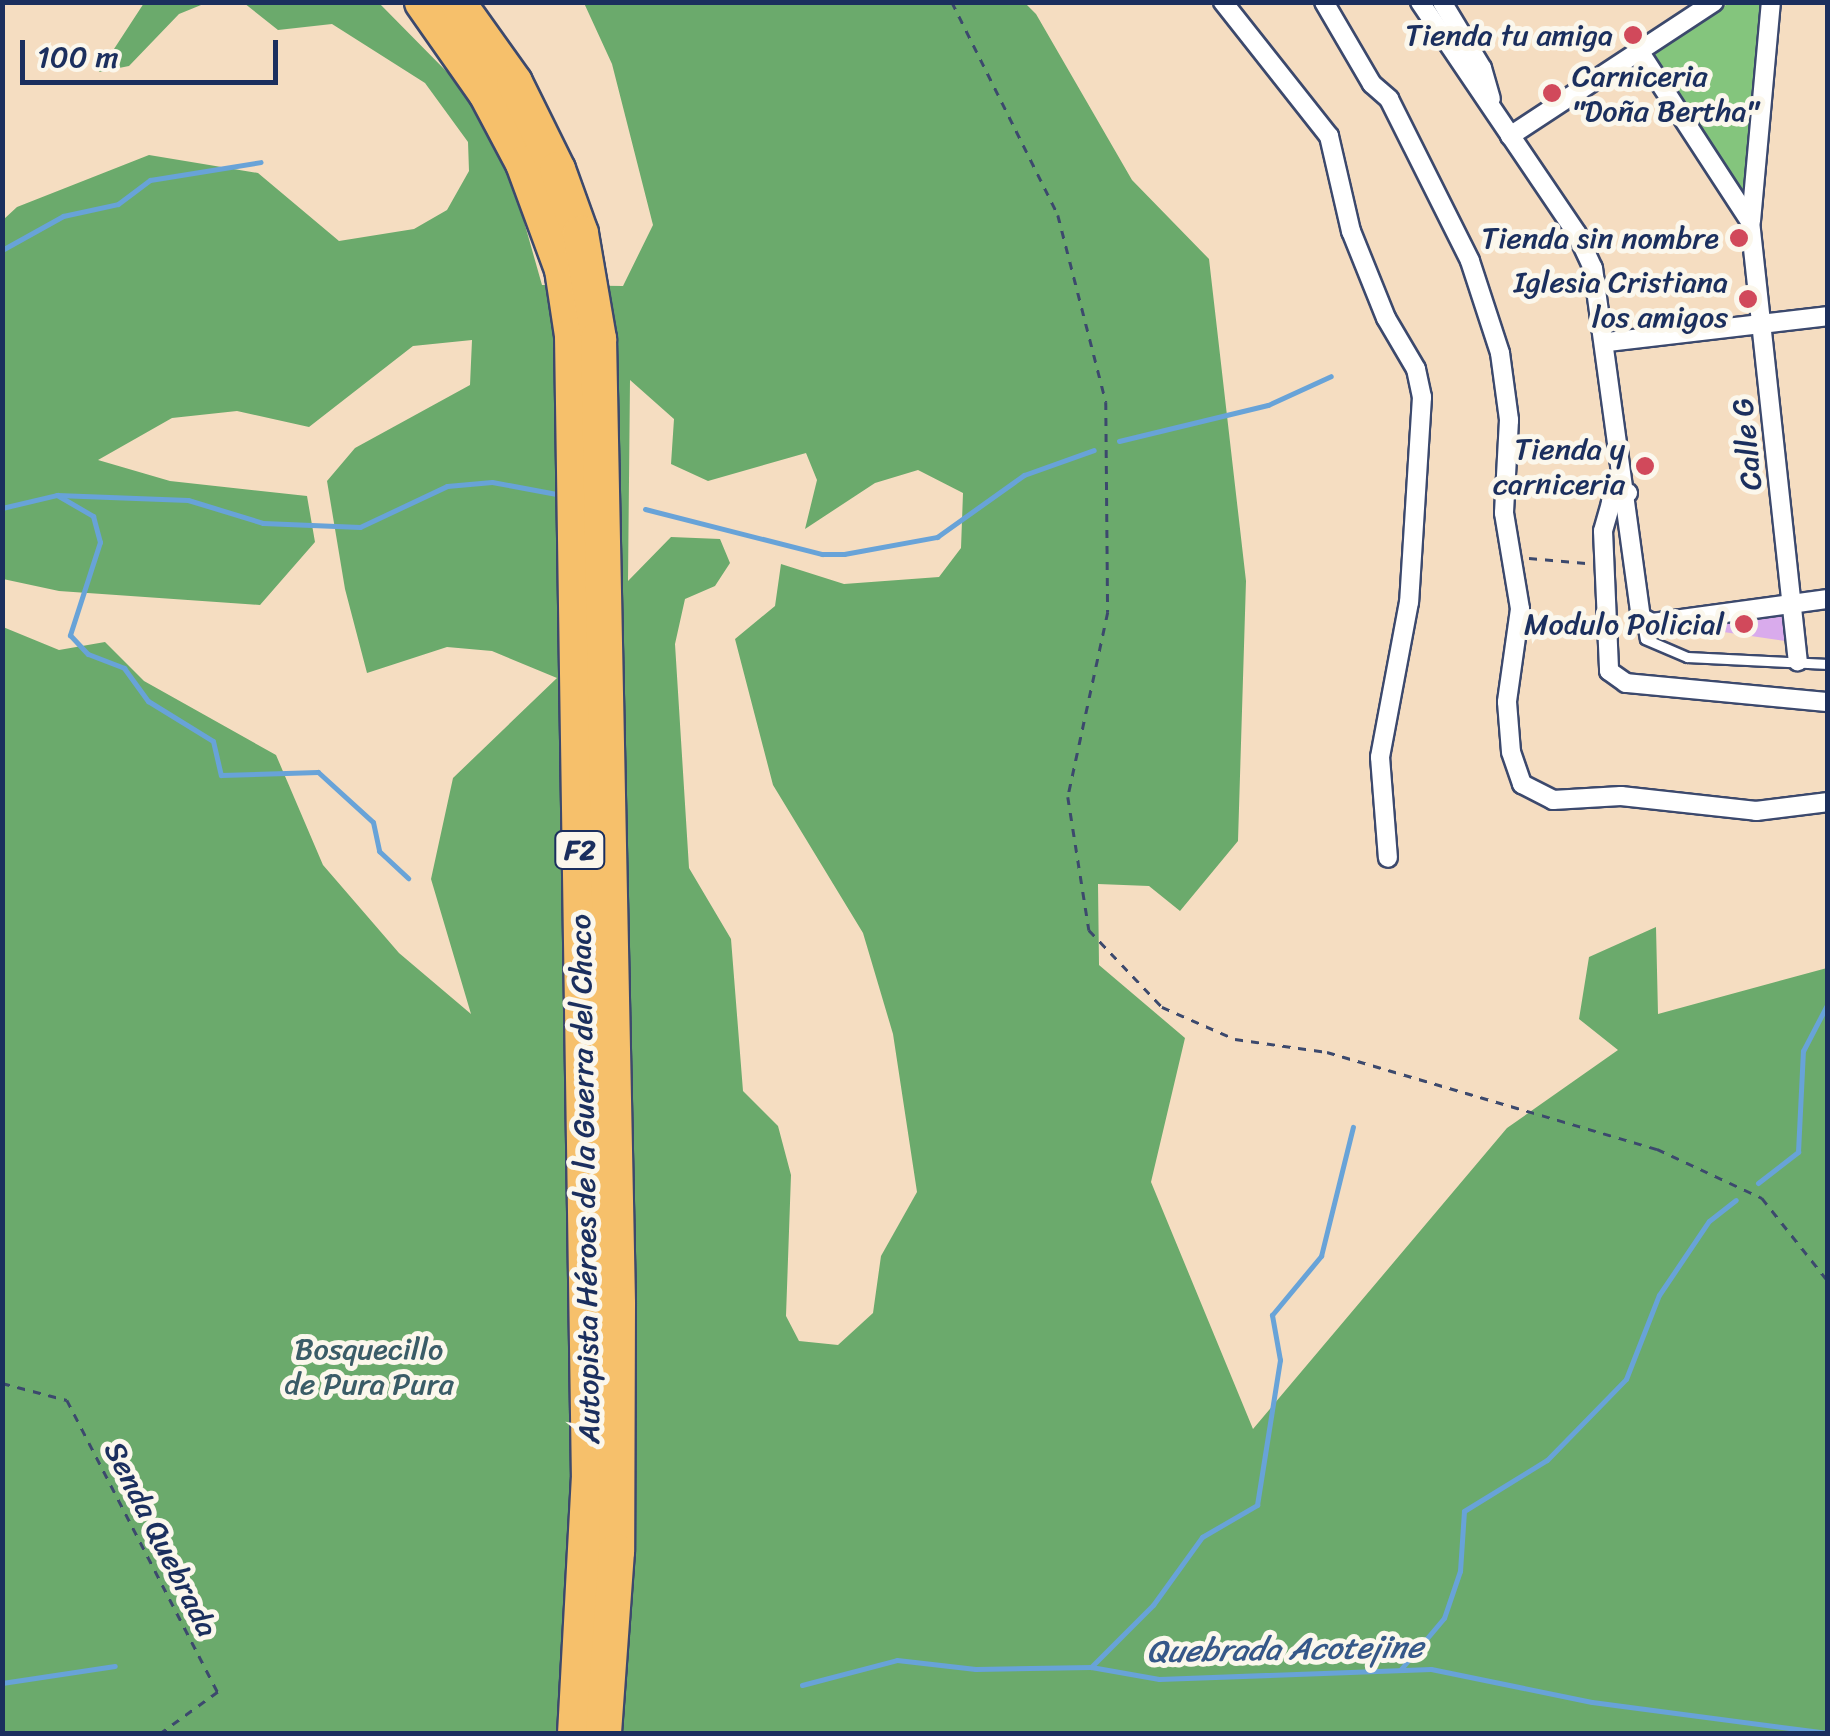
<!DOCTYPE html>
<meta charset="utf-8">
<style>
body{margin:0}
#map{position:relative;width:1830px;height:1736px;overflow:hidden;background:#f5ddc1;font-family:Sriracha,sans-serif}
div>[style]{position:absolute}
.green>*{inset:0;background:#84c57d}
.forest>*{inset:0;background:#6baa6c}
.stream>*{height:5px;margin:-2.5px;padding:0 2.5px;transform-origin:2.5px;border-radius:2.5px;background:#68a3d8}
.building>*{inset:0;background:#d9abec}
.path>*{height:2.5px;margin-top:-1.25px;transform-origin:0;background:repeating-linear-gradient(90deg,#3c496d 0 8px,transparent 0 16px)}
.roads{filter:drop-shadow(2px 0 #3c496d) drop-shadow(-2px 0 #3c496d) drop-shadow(0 2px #3c496d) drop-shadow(0 -2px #3c496d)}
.service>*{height:9px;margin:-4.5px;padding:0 4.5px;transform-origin:4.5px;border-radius:4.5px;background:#fff}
.minor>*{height:18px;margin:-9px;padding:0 9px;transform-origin:9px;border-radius:9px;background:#fff}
.motorway>*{height:35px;margin:-17.5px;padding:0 17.5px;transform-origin:17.5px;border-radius:17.5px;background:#f6c06b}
.dots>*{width:28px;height:28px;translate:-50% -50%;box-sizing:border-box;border:5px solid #fbf7ec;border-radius:50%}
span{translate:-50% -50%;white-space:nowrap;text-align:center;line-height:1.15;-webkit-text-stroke:10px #fbf7ec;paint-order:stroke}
.shield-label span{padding:2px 8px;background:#fbf7ec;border:2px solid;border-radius:8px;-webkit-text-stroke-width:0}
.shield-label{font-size:28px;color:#1b2f5e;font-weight:700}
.poi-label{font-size:30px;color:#1b2f5e}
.right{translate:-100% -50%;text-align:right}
.left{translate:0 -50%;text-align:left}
.street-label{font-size:30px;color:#1b2f5e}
.park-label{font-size:30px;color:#3a5c67}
.water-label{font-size:32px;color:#365889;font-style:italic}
.frame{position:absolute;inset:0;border:5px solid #1b2f5e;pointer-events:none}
.scale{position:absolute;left:20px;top:40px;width:258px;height:45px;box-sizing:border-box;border:5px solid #1b2f5e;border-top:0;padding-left:12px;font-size:30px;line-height:35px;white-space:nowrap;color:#1b2f5e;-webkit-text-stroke:8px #fbf7ec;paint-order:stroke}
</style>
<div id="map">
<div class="green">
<div style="clip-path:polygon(1729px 3px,1764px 3px,1748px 203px,1652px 55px)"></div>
</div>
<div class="forest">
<div style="clip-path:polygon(144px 3px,206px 3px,179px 14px,129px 66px,99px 72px)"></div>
<div style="clip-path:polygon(evenodd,244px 3px,379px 3px,451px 76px,506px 158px,542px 285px,623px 286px,653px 225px,612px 64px,584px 3px,1025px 3px,1036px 14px,1132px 180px,1209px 259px,1246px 581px,1238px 841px,1180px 911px,1149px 886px,1098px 884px,1099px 965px,1185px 1038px,1151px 1182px,1253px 1429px,1507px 1128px,1618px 1050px,1579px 1019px,1589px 957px,1656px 927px,1658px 1014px,1827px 968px,1827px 1733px,3px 1733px,3px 627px,59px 650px,105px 642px,144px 681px,276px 755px,323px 865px,399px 953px,471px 1014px,431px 879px,453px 778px,557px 678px,492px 651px,447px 647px,367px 673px,345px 589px,327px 481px,355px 448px,470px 385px,472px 340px,413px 346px,309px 427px,237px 411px,172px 418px,98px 460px,170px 481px,307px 496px,315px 542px,260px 605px,59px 591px,3px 579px,3px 220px,17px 207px,149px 155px,258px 173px,339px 241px,414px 229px,447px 210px,469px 171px,468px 142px,425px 83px,332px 24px,278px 30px,244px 3px,630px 380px,674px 419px,671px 464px,708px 481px,806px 453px,817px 480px,805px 529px,875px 483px,918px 470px,963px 493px,961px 548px,939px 577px,844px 584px,781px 564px,775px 606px,735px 639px,773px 785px,863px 933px,893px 1034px,917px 1192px,881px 1256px,873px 1313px,838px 1345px,799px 1341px,786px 1316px,791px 1175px,778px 1126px,743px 1091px,731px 939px,689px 868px,675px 644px,685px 599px,715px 586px,730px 563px,720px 539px,671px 537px,628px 581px,630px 380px)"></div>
</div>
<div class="stream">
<div style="left:2px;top:250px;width:70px;rotate:-29.1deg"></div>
<div style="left:63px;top:216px;width:56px;rotate:-12.3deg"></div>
<div style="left:118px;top:204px;width:40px;rotate:-37deg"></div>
<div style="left:150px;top:180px;width:112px;rotate:-9.2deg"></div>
<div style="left:1119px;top:441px;width:153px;rotate:-13.6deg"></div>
<div style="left:1268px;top:405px;width:69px;rotate:-24.7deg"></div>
<div style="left:57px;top:495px;width:42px;rotate:30.3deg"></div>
<div style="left:93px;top:516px;width:27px;rotate:75deg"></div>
<div style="left:100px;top:542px;width:98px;rotate:107.9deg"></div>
<div style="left:70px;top:635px;width:26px;rotate:47deg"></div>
<div style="left:88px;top:654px;width:39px;rotate:21deg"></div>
<div style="left:124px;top:668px;width:41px;rotate:54deg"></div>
<div style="left:148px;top:701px;width:76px;rotate:31.6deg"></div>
<div style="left:213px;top:741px;width:35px;rotate:77deg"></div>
<div style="left:221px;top:775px;width:97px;rotate:-1.8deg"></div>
<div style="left:318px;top:772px;width:74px;rotate:42.3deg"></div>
<div style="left:373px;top:822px;width:30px;rotate:78deg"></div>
<div style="left:379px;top:851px;width:40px;rotate:43deg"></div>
<div style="left:2px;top:508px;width:57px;rotate:-13.3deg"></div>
<div style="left:57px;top:495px;width:131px;rotate:2.2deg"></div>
<div style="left:188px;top:500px;width:78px;rotate:17deg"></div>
<div style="left:263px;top:523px;width:97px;rotate:2.4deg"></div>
<div style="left:360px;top:527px;width:96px;rotate:-25.2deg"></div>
<div style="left:447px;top:486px;width:45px;rotate:-5.1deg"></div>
<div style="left:492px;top:482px;width:71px;rotate:10.5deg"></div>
<div style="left:645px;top:509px;width:183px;rotate:14.3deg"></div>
<div style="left:822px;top:554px;width:22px"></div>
<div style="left:844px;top:554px;width:95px;rotate:-10.4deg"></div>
<div style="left:937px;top:537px;width:107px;rotate:-35.5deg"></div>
<div style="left:1024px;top:475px;width:74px;rotate:-19.7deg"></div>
<div style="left:1758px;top:1183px;width:51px;rotate:-37.8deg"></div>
<div style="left:1798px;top:1152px;width:101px;rotate:-87.2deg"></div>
<div style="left:1803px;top:1051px;width:54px;rotate:-62.5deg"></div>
<div style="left:1091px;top:1667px;width:88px;rotate:-45deg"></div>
<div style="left:1153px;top:1605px;width:84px;rotate:-54.2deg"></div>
<div style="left:1202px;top:1537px;width:64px;rotate:-30.2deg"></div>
<div style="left:1257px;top:1505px;width:147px;rotate:-81deg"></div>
<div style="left:1280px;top:1360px;width:46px;rotate:-100.1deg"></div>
<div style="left:1272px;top:1315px;width:77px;rotate:-50.3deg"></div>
<div style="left:1321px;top:1256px;width:133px;rotate:-76.1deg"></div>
<div style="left:1401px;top:1669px;width:67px;rotate:-49.9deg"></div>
<div style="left:1444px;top:1618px;width:50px;rotate:-71.2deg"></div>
<div style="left:1460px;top:1571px;width:60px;rotate:-86.2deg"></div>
<div style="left:1464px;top:1511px;width:97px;rotate:-31.6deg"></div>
<div style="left:1547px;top:1460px;width:113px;rotate:-45.7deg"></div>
<div style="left:1626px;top:1379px;width:90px;rotate:-68.6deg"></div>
<div style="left:1659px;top:1295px;width:89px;rotate:-56deg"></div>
<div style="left:1709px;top:1221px;width:34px;rotate:-38deg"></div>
<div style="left:2px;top:1683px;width:114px;rotate:-8.6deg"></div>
<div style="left:802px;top:1685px;width:98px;rotate:-14.7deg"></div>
<div style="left:897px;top:1660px;width:79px;rotate:6.6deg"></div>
<div style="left:975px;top:1669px;width:116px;rotate:-1deg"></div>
<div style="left:1091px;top:1667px;width:69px;rotate:10deg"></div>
<div style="left:1159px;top:1679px;width:272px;rotate:-2.1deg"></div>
<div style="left:1431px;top:1669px;width:164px;rotate:11.6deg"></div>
<div style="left:1592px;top:1702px;width:238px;rotate:7.5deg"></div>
</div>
<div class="building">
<div style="clip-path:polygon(1785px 614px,1785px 641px,1703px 629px,1702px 620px)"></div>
</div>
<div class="path">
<div style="left:952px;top:2px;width:238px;rotate:63.5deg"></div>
<div style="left:1058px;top:215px;width:193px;rotate:75.6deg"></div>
<div style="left:1106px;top:402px;width:210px;rotate:89.5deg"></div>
<div style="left:1108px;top:612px;width:189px;rotate:102.2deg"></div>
<div style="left:1068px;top:797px;width:135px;rotate:81deg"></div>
<div style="left:1089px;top:930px;width:106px;rotate:46.5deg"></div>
<div style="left:1162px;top:1007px;width:80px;rotate:23.7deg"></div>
<div style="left:1235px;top:1039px;width:93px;rotate:8deg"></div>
<div style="left:1327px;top:1052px;width:344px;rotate:16.4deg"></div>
<div style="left:1657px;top:1149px;width:116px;rotate:25deg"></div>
<div style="left:1762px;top:1198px;width:106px;rotate:51.5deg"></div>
<div style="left:1529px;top:558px;width:57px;rotate:5deg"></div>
<div style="left:2px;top:1383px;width:67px;rotate:14.7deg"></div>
<div style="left:67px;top:1400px;width:329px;rotate:62.7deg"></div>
<div style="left:218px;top:1692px;width:72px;rotate:144.1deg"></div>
</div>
<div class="roads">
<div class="service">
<div style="left:1641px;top:617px;width:22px;rotate:80deg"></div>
<div style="left:1645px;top:639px;width:46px;rotate:23.2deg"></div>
<div style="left:1687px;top:657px;width:141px;rotate:2.8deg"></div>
</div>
<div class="minor">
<div style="left:1223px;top:2px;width:171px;rotate:51.7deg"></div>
<div style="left:1329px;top:136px;width:98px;rotate:77deg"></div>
<div style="left:1351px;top:231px;width:94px;rotate:68.1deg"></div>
<div style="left:1386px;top:318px;width:59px;rotate:59.5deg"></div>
<div style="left:1416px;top:369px;width:29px;rotate:78deg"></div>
<div style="left:1422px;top:397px;width:205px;rotate:93.6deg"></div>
<div style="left:1409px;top:602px;width:158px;rotate:100.6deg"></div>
<div style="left:1380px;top:757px;width:101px;rotate:85.5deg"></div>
<div style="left:1324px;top:2px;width:95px;rotate:59.7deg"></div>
<div style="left:1372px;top:84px;width:23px;rotate:41deg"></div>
<div style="left:1389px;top:99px;width:181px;rotate:63.4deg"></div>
<div style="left:1470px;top:261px;width:97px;rotate:71.9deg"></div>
<div style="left:1500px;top:353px;width:68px;rotate:82.3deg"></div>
<div style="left:1509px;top:420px;width:93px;rotate:93.1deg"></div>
<div style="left:1504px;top:513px;width:97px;rotate:80.5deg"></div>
<div style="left:1520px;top:609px;width:94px;rotate:98deg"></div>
<div style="left:1507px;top:702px;width:50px;rotate:85.4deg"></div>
<div style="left:1511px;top:752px;width:34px;rotate:71deg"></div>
<div style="left:1522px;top:784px;width:35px;rotate:27deg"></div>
<div style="left:1553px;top:800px;width:68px;rotate:-3.4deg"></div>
<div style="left:1621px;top:796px;width:136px;rotate:6.3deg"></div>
<div style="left:1756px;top:811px;width:73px;rotate:-7.1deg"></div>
<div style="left:1420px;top:2px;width:280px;rotate:55.9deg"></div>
<div style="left:1577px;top:234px;width:38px;rotate:65deg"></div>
<div style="left:1593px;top:268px;width:352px;rotate:82.2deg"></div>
<div style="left:1641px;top:617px;width:13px;rotate:29deg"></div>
<div style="left:1652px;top:623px;width:178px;rotate:-7.8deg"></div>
<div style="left:1442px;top:2px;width:77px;rotate:58.8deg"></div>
<div style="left:1482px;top:68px;width:32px;rotate:74deg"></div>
<div style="left:1639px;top:51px;width:203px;rotate:56.9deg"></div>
<div style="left:1750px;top:221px;width:443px;rotate:83.8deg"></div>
<div style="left:1510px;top:136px;width:244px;rotate:-33.3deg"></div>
<div style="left:1751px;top:221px;width:220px;rotate:-84.8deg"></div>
<div style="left:1608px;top:342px;width:222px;rotate:-6.7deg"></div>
<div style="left:1628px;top:493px;width:20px;rotate:150deg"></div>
<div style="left:1611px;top:503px;width:29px;rotate:106deg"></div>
<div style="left:1603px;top:531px;width:140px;rotate:87.5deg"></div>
<div style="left:1609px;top:671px;width:21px;rotate:35deg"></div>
<div style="left:1626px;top:683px;width:203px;rotate:5.4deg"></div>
</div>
<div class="motorway">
<div style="left:422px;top:2px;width:111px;rotate:54.9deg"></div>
<div style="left:486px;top:93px;width:79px;rotate:62.1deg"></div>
<div style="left:523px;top:163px;width:113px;rotate:69.8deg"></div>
<div style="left:562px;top:269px;width:67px;rotate:81.4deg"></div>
<div style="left:572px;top:335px;width:1140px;rotate:89.15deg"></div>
<div style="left:589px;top:1475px;width:259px;rotate:93.1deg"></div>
<div style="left:457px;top:2px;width:98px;rotate:54.5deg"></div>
<div style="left:514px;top:82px;width:97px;rotate:63.7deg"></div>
<div style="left:557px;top:169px;width:68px;rotate:70.2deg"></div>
<div style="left:580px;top:233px;width:107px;rotate:80.3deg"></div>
<div style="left:598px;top:338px;width:966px;rotate:88.87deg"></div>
<div style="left:617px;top:1304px;width:247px;rotate:90.2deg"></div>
<div style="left:616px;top:1551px;width:183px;rotate:94.1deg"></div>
</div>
</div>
<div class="dots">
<div style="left:1633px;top:35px;background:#d1495b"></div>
<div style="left:1552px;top:93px;background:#d1495b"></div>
<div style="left:1739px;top:238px;background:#d1495b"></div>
<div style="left:1748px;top:299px;background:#d1495b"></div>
<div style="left:1645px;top:466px;background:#d1495b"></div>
<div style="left:1744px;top:624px;background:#d1495b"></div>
</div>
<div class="shield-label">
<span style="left:580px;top:850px">F2</span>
</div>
<div class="poi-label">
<span class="right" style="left:1613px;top:35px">Tienda tu amiga</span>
<span class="left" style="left:1572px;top:93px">Carniceria<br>"Doña Bertha"</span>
<span class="right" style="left:1719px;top:238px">Tienda sin nombre</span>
<span class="right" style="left:1728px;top:299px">Iglesia Cristiana<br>los amigos</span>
<span class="right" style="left:1625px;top:466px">Tienda y<br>carniceria</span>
<span class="right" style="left:1724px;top:624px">Modulo Policial</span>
</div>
<div class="street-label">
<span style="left:1747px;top:444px;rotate:-96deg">Calle G</span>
<span style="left:585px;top:1179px;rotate:-91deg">Autopista Héroes de la Guerra del Chaco</span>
<span style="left:161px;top:1539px;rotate:63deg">Senda Quebrada</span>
</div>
<div class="park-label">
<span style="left:369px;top:1366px">Bosquecillo<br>de Pura Pura</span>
</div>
<div class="water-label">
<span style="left:1285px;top:1650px;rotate:-1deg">Quebrada Acotejine</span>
</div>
<div class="frame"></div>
<div class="scale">100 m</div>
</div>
